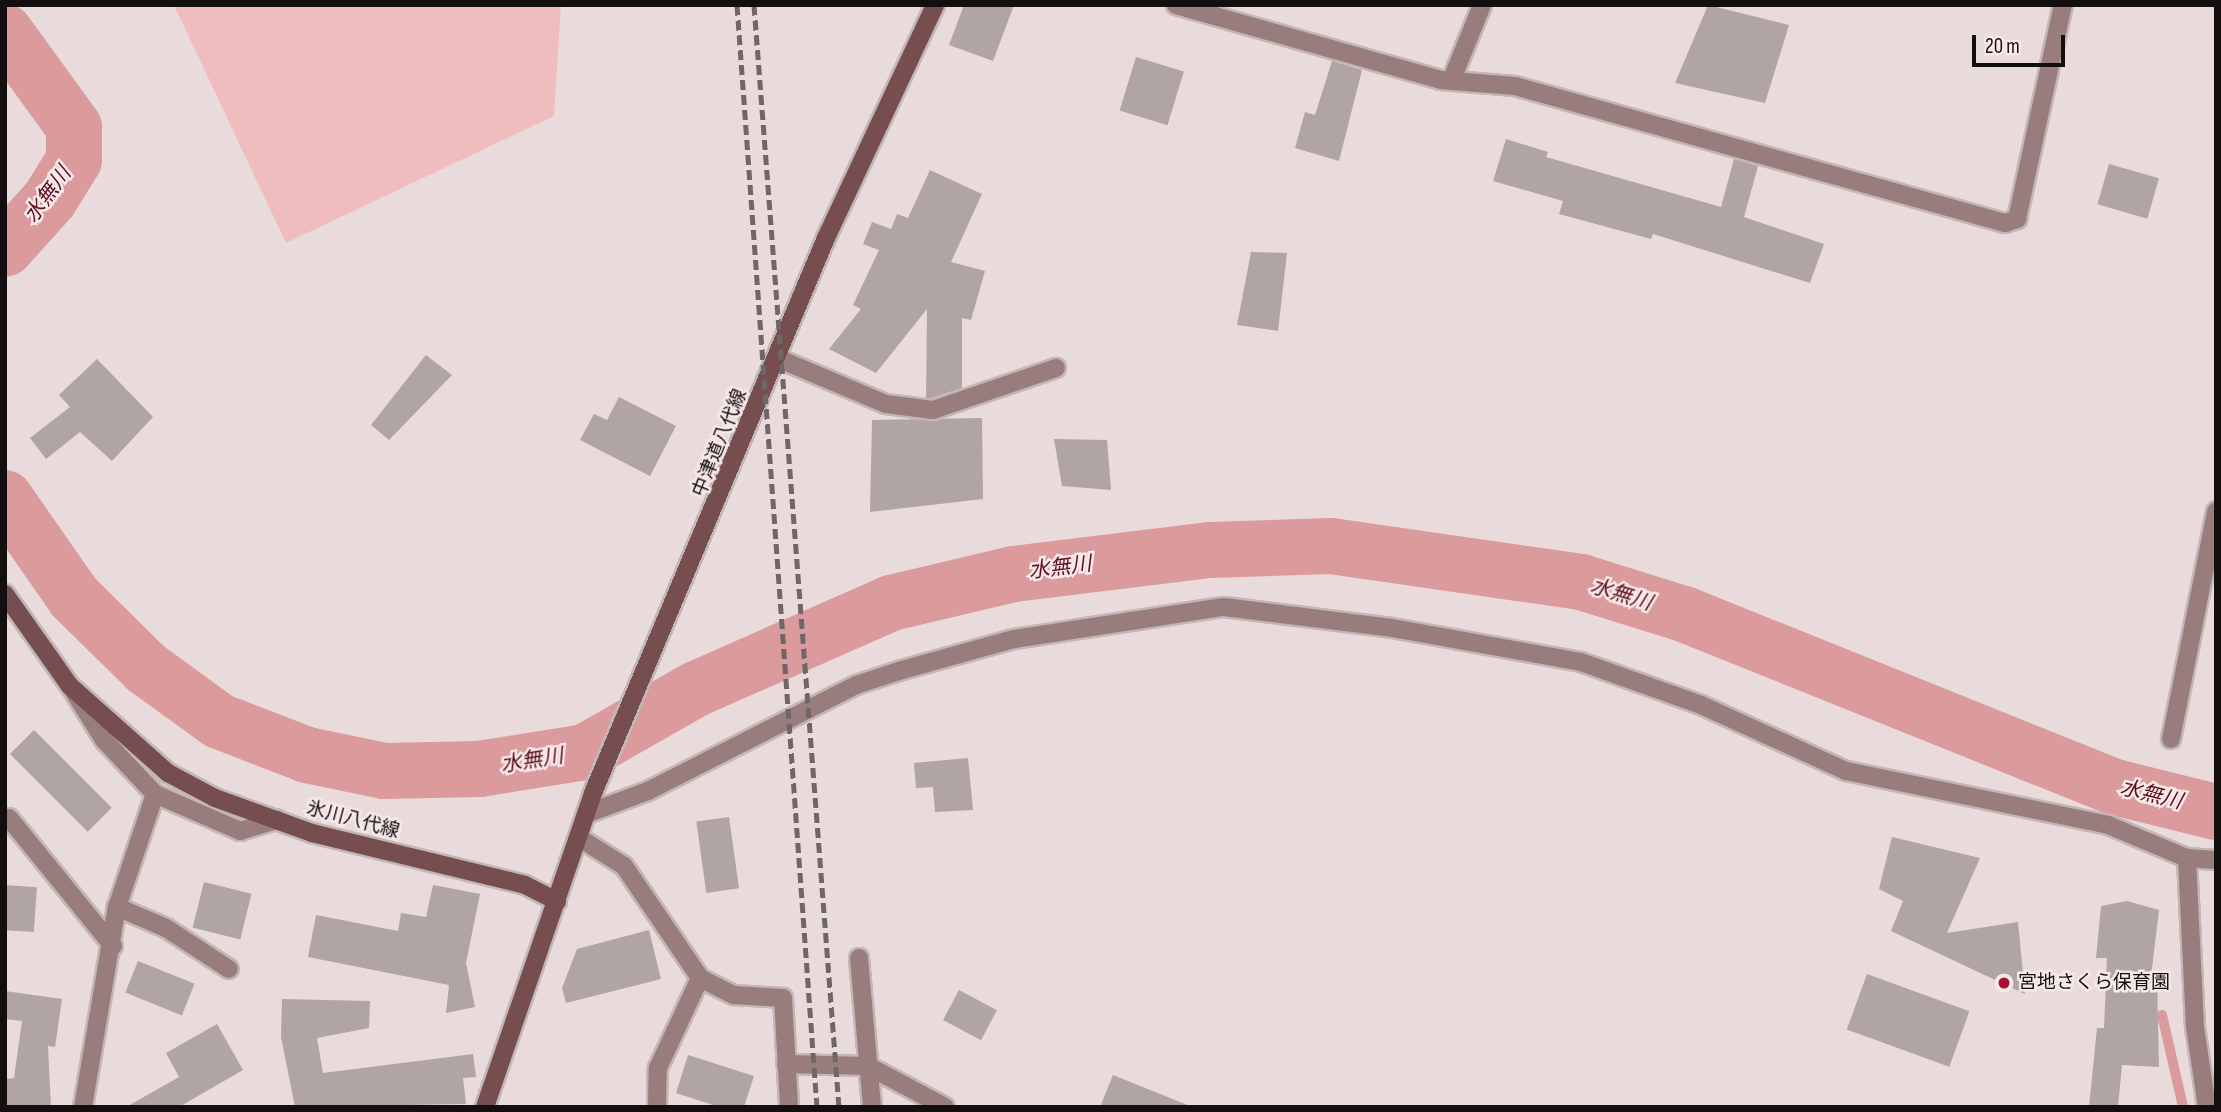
<!DOCTYPE html>
<meta charset="utf-8">
<style>
body{margin:0}
#map{position:relative;width:2221px;height:1112px;overflow:hidden;background:#e9dbdb;font-family:"Sofia Sans Condensed","Noto Sans JP",sans-serif}
div>[style]{position:absolute}
.green>*{inset:0;background:#efbdbe}
.stream>*{height:10px;margin:-5px;padding:0 5px;transform-origin:5px;border-radius:5px;background:#db9a9c}
.river>*{height:56px;margin:-28px;padding:0 28px;transform-origin:28px;border-radius:28px;background:#db9a9c}
.building>*{inset:0;background:#b1a4a4;transform-origin:0 0}
.roads{filter:drop-shadow(2px 0 #c3b6b6) drop-shadow(-2px 0 #c3b6b6) drop-shadow(0 2px #c3b6b6) drop-shadow(0 -2px #c3b6b6)}
.street>*{height:18px;margin:-9px;padding:0 9px;transform-origin:9px;border-radius:9px;background:#997d7d}
.secondary>*{height:18px;margin:-9px;padding:0 9px;transform-origin:9px;border-radius:9px;background:#764e50}
.rail>*{height:5px;margin-top:-2.5px;transform-origin:0;background:repeating-linear-gradient(90deg,#6f6666 0 10px,transparent 0 15px)}
.dots>*{width:19px;height:19px;translate:-50% -50%;box-sizing:border-box;border:4px solid #f7e8e9;border-radius:50%}
span{translate:-50% -50%;white-space:nowrap;text-align:center;line-height:1.15;-webkit-text-stroke:5px #f7e8e9;paint-order:stroke}
.street-label{font-size:19px;color:#140f0f}
.poi-label{font-size:19px;color:#140f0f}
.left{translate:0 -50%;text-align:left}
.water-label{font-size:21px;color:#5c101d;font-style:italic}
.frame{position:absolute;inset:0;border:7px solid #140f0f;pointer-events:none}
.scale{position:absolute;left:1972px;top:35px;width:93px;height:32px;box-sizing:border-box;border:4px solid #140f0f;border-top:0;padding-left:9px;font-size:21px;line-height:24px;white-space:nowrap;color:#140f0f;-webkit-text-stroke:5px #f7e8e9;paint-order:stroke}
</style>
<div id="map">
<div class="green">
<div style="clip-path:polygon(174px 5px,561px 5px,554px 116px,286px 243px)"></div>
</div>
<div class="stream">
<div style="left:2196px;top:830px;width:21px;rotate:-76deg"></div>
<div style="left:2162px;top:1015px;width:94px;rotate:77.1deg"></div>
</div>
<div class="river">
<div style="left:5px;top:32px;width:117px;rotate:54deg"></div>
<div style="left:74px;top:127px;width:33px;rotate:90deg"></div>
<div style="left:74px;top:160px;width:46px;rotate:121.6deg"></div>
<div style="left:50px;top:199px;width:67px;rotate:132deg"></div>
<div style="left:5px;top:498px;width:121px;rotate:55.1deg"></div>
<div style="left:74px;top:597px;width:101px;rotate:44.6deg"></div>
<div style="left:146px;top:668px;width:90px;rotate:36deg"></div>
<div style="left:219px;top:721px;width:94px;rotate:21.1deg"></div>
<div style="left:307px;top:755px;width:79px;rotate:11.7deg"></div>
<div style="left:384px;top:771px;width:95px;rotate:-1.2deg"></div>
<div style="left:479px;top:769px;width:107px;rotate:-9.1deg"></div>
<div style="left:585px;top:752px;width:128px;rotate:-29.6deg"></div>
<div style="left:696px;top:689px;width:213px;rotate:-23.8deg"></div>
<div style="left:891px;top:603px;width:126px;rotate:-13.3deg"></div>
<div style="left:1014px;top:574px;width:197px;rotate:-7deg"></div>
<div style="left:1210px;top:550px;width:121px;rotate:-1.9deg"></div>
<div style="left:1331px;top:546px;width:253px;rotate:8.2deg"></div>
<div style="left:1581px;top:582px;width:108px;rotate:17.3deg"></div>
<div style="left:1684px;top:614px;width:464px;rotate:21.9deg"></div>
<div style="left:2115px;top:787px;width:104px;rotate:13.9deg"></div>
</div>
<div class="building">
<div style="clip-path:polygon(964px 5px,1014px 5px,993px 61px,949px 45px)"></div>
<div style="clip-path:polygon(1708px 5px,1789px 25px,1765px 103px,1675px 83px)"></div>
<div style="left:1136px;top:57px;width:50px;height:56px;rotate:17deg"></div>
<div style="clip-path:polygon(1332px 61px,1362px 70px,1339px 161px,1295px 148px,1305px 112px,1315px 115px)"></div>
<div style="clip-path:polygon(1506px 139px,1548px 152px,1546px 157px,1721px 207px,1734px 159px,1758px 166px,1744px 217px,1824px 244px,1810px 283px,1653px 234px,1651px 239px,1559px 214px,1563px 201px,1493px 181px)"></div>
<div style="left:2109px;top:164px;width:52px;height:42px;rotate:16deg"></div>
<div style="clip-path:polygon(930px 170px,982px 194px,951px 262px,985px 271px,971px 320px,962px 318px,962px 388px,932px 398px,926px 398px,927px 309px,876px 373px,829px 349px,861px 309px,853px 305px,879px 250px,863px 244px,872px 222px,891px 229px,897px 214px,908px 218px)"></div>
<div style="clip-path:polygon(1251px 252px,1287px 253px,1278px 331px,1237px 325px)"></div>
<div style="clip-path:polygon(426px 355px,452px 375px,389px 440px,371px 425px)"></div>
<div style="clip-path:polygon(97px 359px,153px 417px,112px 461px,80px 432px,46px 459px,30px 438px,70px 407px,59px 395px)"></div>
<div style="clip-path:polygon(619px 397px,676px 426px,650px 476px,580px 440px,594px 414px,607px 420px)"></div>
<div style="clip-path:polygon(982px 418px,983px 499px,870px 512px,872px 420px)"></div>
<div style="clip-path:polygon(1054px 439px,1107px 440px,1111px 490px,1062px 486px)"></div>
<div style="left:34px;top:730px;width:110px;height:34px;rotate:45deg"></div>
<div style="clip-path:polygon(968px 758px,973px 810px,935px 812px,933px 787px,916px 788px,914px 763px)"></div>
<div style="left:729px;top:817px;width:72px;height:33px;rotate:82deg"></div>
<div style="clip-path:polygon(1892px 837px,1980px 858px,1947px 933px,2018px 922px,2025px 994px,1891px 931px,1903px 901px,1879px 889px)"></div>
<div style="left:204px;top:882px;width:49px;height:47px;rotate:14deg"></div>
<div style="left:5px;top:885px;width:32px;height:45px;rotate:4deg"></div>
<div style="clip-path:polygon(433px 885px,480px 894px,466px 963px,475px 1007px,446px 1013px,449px 985px,308px 957px,316px 915px,398px 931px,401px 913px,426px 917px)"></div>
<div style="clip-path:polygon(2127px 901px,2159px 910px,2151px 977px,2157px 977px,2159px 1067px,2122px 1065px,2118px 1107px,2089px 1107px,2097px 1028px,2104px 1028px,2107px 958px,2096px 958px,2101px 906px)"></div>
<div style="clip-path:polygon(649px 930px,661px 979px,566px 1003px,562px 988px,577px 949px)"></div>
<div style="left:138px;top:961px;width:61px;height:34px;rotate:22deg"></div>
<div style="left:1867px;top:974px;width:109px;height:59px;rotate:20deg"></div>
<div style="left:959px;top:990px;width:43px;height:34px;rotate:28deg"></div>
<div style="clip-path:polygon(5px 991px,62px 999px,55px 1047px,48px 1046px,51px 1107px,5px 1107px,5px 1079px,14px 1078px,22px 1021px,5px 1019px)"></div>
<div style="clip-path:polygon(282px 999px,370px 1001px,369px 1028px,317px 1038px,323px 1073px,473px 1054px,476px 1077px,463px 1078px,466px 1104px,295px 1107px,281px 1037px)"></div>
<div style="clip-path:polygon(217px 1024px,243px 1070px,179px 1107px,126px 1107px,179px 1077px,166px 1053px)"></div>
<div style="clip-path:polygon(688px 1055px,754px 1076px,744px 1107px,719px 1107px,676px 1093px)"></div>
<div style="clip-path:polygon(1113px 1075px,1190px 1106px,1189px 1107px,1100px 1107px)"></div>
</div>
<div class="roads">
<div class="street">
<div style="left:1176px;top:5px;width:275px;rotate:15.8deg"></div>
<div style="left:1441px;top:80px;width:74px;rotate:4.6deg"></div>
<div style="left:1515px;top:86px;width:509px;rotate:15.62deg"></div>
<div style="left:2005px;top:223px;width:13px;rotate:-18deg"></div>
<div style="left:2017px;top:219px;width:219px;rotate:-77.9deg"></div>
<div style="left:1452px;top:79px;width:80px;rotate:-67.9deg"></div>
<div style="left:777px;top:358px;width:118px;rotate:22.9deg"></div>
<div style="left:886px;top:404px;width:47px;rotate:7.3deg"></div>
<div style="left:933px;top:410px;width:130px;rotate:-18.9deg"></div>
<div style="left:74px;top:692px;width:57px;rotate:58deg"></div>
<div style="left:104px;top:740px;width:74px;rotate:46.6deg"></div>
<div style="left:155px;top:794px;width:93px;rotate:23.5deg"></div>
<div style="left:240px;top:831px;width:39px;rotate:-17deg"></div>
<div style="left:2171px;top:739px;width:232px;rotate:-78.8deg"></div>
<div style="left:586px;top:814px;width:66px;rotate:-20.4deg"></div>
<div style="left:648px;top:791px;width:233px;rotate:-27deg"></div>
<div style="left:856px;top:685px;width:48px;rotate:-18.1deg"></div>
<div style="left:902px;top:670px;width:116px;rotate:-15.5deg"></div>
<div style="left:1014px;top:639px;width:212px;rotate:-8.7deg"></div>
<div style="left:1224px;top:607px;width:169px;rotate:7.1deg"></div>
<div style="left:1392px;top:628px;width:192px;rotate:10.2deg"></div>
<div style="left:1581px;top:662px;width:127px;rotate:19.7deg"></div>
<div style="left:1701px;top:705px;width:159px;rotate:24.5deg"></div>
<div style="left:1846px;top:771px;width:268px;rotate:11.6deg"></div>
<div style="left:2108px;top:825px;width:86px;rotate:22.7deg"></div>
<div style="left:2187px;top:858px;width:29px;rotate:4deg"></div>
<div style="left:9px;top:818px;width:165px;rotate:50.9deg"></div>
<div style="left:578px;top:837px;width:54px;rotate:32.2deg"></div>
<div style="left:624px;top:866px;width:135px;rotate:55.8deg"></div>
<div style="left:700px;top:978px;width:38px;rotate:27deg"></div>
<div style="left:734px;top:995px;width:49px;rotate:3.5deg"></div>
<div style="left:783px;top:998px;width:109px;rotate:86.8deg"></div>
<div style="left:2187px;top:858px;width:169px;rotate:87.3deg"></div>
<div style="left:2195px;top:1027px;width:81px;rotate:81.5deg"></div>
<div style="left:117px;top:907px;width:53px;rotate:23.2deg"></div>
<div style="left:166px;top:928px;width:75px;rotate:33.1deg"></div>
<div style="left:859px;top:958px;width:150px;rotate:85deg"></div>
<div style="left:786px;top:1064px;width:82px;rotate:1.4deg"></div>
<div style="left:868px;top:1066px;width:87px;rotate:28deg"></div>
<div style="left:83px;top:1107px;width:203px;rotate:-80.4deg"></div>
<div style="left:117px;top:907px;width:119px;rotate:-71.4deg"></div>
<div style="left:657px;top:1107px;width:39px;rotate:-89deg"></div>
<div style="left:658px;top:1068px;width:99px;rotate:-65deg"></div>
</div>
<div class="secondary">
<div style="left:5px;top:594px;width:113px;rotate:54.8deg"></div>
<div style="left:70px;top:686px;width:131px;rotate:41.6deg"></div>
<div style="left:168px;top:773px;width:53px;rotate:28deg"></div>
<div style="left:215px;top:798px;width:103px;rotate:19.8deg"></div>
<div style="left:312px;top:833px;width:219px;rotate:13.7deg"></div>
<div style="left:525px;top:885px;width:36px;rotate:27deg"></div>
<div style="left:485px;top:1107px;width:332px;rotate:-71deg"></div>
<div style="left:593px;top:793px;width:602px;rotate:-67.23deg"></div>
<div style="left:826px;top:238px;width:257px;rotate:-64.9deg"></div>
</div>
</div>
<div class="rail">
<div style="left:737px;top:5px;width:1105px;rotate:85.85deg"></div>
<div style="left:754px;top:5px;width:1105px;rotate:85.59deg"></div>
</div>
<div class="dots">
<div style="left:2004px;top:983px;background:#a91135"></div>
</div>
<div class="street-label">
<span style="left:720px;top:443px;rotate:-68deg">中津道八代線</span>
<span style="left:353px;top:820px;rotate:15deg">氷川八代線</span>
</div>
<div class="poi-label">
<span class="left" style="left:2018px;top:983px">宮地さくら保育園</span>
</div>
<div class="water-label">
<span style="left:48px;top:195px;rotate:-54deg">水無川</span>
<span style="left:1060px;top:568px;rotate:-7deg">水無川</span>
<span style="left:1621px;top:595px;rotate:17deg">水無川</span>
<span style="left:532px;top:761px;rotate:-9deg">水無川</span>
<span style="left:2151px;top:795px;rotate:14deg">水無川</span>
</div>
<div class="frame"></div>
<div class="scale">20 m</div>
</div>
